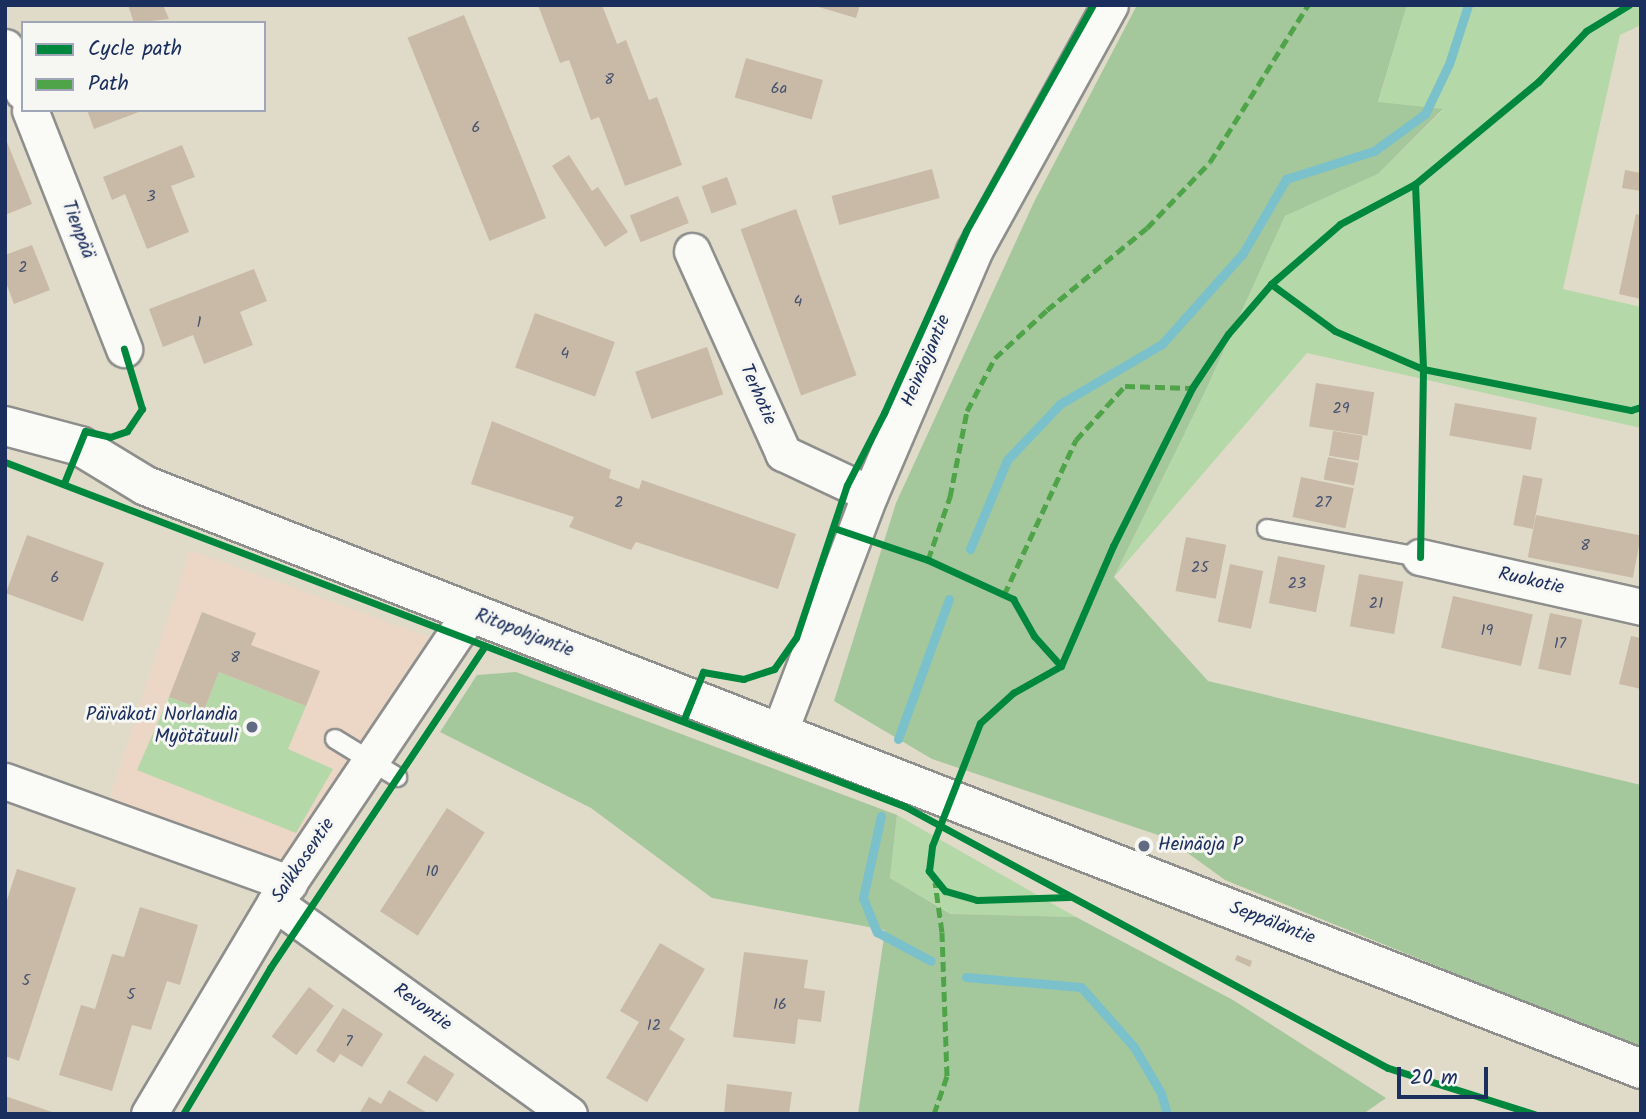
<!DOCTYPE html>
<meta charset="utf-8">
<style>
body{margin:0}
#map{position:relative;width:1646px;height:1119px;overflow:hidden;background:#e0dbc8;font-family:Kalam,sans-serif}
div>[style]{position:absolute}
.built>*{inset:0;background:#ecd6c6}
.green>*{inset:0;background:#b5d8a8}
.forest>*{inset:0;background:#a5c79c}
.stream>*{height:9px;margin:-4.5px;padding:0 4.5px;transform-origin:4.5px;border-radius:4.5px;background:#7ac1cb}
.building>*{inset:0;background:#c8baa6;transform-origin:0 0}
.roads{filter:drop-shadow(2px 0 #8e8f8d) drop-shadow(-2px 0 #8e8f8d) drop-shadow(0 2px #8e8f8d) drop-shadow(0 -2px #8e8f8d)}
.service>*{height:18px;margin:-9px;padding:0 9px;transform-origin:9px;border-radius:9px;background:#fafaf7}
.minor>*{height:35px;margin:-17.5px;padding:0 17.5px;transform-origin:17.5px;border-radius:17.5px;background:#fafaf7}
.secondary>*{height:38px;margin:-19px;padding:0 19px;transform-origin:19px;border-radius:19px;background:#fafaf7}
.quiet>*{height:5px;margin-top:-2.5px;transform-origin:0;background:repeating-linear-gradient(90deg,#4fa44a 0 10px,transparent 0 15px)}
.cycleway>*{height:7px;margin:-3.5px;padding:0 3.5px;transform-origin:3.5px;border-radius:3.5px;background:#00873e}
.dots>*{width:19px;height:19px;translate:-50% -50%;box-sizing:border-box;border:4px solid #f6f6f2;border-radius:50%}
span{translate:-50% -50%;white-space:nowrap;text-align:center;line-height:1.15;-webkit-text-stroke:6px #f6f6f2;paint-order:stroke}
.number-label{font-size:16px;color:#465270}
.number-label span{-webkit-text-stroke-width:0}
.street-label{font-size:19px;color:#1b2f5e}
.poi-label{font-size:19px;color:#1b2f5e}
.right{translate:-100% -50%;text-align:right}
.left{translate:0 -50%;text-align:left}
.frame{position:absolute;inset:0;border:7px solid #1b2f5e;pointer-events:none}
.legend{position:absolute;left:21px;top:21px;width:245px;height:91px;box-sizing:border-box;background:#f6f6f2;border:2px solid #9ea6b7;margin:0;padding:9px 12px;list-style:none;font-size:21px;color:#1b2f5e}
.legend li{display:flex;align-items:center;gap:14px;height:35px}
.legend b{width:35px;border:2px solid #9ea6b7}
.scale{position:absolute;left:1397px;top:1067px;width:91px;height:32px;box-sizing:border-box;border:4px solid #1b2f5e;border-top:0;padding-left:9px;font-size:21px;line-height:24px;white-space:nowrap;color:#1b2f5e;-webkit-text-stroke:5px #f6f6f2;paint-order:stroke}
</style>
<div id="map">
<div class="built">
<div style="clip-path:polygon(190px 550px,429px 637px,274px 878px,104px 817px)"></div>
</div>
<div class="green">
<div style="clip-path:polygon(1407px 5px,1641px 5px,1641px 25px,1620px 35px,1563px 289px,1641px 307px,1641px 428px,1307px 353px,1114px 577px,1204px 394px,1285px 216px,1378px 174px,1443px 110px,1378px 103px)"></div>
<div style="clip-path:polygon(219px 672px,306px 706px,288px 749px,333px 769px,296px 833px,137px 770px,169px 697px,204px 710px)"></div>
<div style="clip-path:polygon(897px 815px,1076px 917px,952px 914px,890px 878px)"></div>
</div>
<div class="forest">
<div style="clip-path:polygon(1137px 5px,1407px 5px,1378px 102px,1443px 109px,1378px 174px,1285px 216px,1204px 394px,1114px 577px,1208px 681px,1641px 785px,1641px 1049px,1225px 880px,1167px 838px,932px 759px,834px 701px,896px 503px,1034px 202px)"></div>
<div style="clip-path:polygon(516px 672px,897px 815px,890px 878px,951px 914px,1076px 917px,1233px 1000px,1386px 1098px,1363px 1114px,858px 1114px,885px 930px,712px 898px,591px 808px,440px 732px,477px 675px)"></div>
</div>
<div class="stream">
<div style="left:970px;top:549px;width:96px;rotate:-67.4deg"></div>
<div style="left:1007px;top:460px;width:77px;rotate:-46.6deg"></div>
<div style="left:1060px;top:404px;width:118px;rotate:-30.5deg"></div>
<div style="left:1162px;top:344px;width:122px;rotate:-48.3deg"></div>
<div style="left:1243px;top:253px;width:86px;rotate:-59.8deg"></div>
<div style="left:1286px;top:179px;width:92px;rotate:-17.7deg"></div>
<div style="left:1374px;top:151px;width:63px;rotate:-36deg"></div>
<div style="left:1425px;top:114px;width:55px;rotate:-64.4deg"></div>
<div style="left:1449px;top:64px;width:62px;rotate:-72.1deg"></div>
<div style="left:898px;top:739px;width:149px;rotate:-70deg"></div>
<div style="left:881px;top:816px;width:84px;rotate:102.4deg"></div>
<div style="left:863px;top:898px;width:37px;rotate:68deg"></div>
<div style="left:877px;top:932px;width:61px;rotate:28.2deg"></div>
<div style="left:966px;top:977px;width:115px;rotate:5deg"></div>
<div style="left:1081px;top:987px;width:80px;rotate:48.5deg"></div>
<div style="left:1134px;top:1047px;width:53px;rotate:59.6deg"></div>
<div style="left:1161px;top:1093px;width:22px;rotate:74deg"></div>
</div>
<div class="building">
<div style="clip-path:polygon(128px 5px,163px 5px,169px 19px,134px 23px)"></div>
<div style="clip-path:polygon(538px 5px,602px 5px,617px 44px,626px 40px,649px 100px,657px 97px,682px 165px,625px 186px,599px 117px,591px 120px,569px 60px,560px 63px)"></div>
<div style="clip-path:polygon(812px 5px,860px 5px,856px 18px)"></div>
<div style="left:464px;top:15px;width:219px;height:61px;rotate:68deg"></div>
<div style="left:746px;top:58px;width:80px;height:41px;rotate:16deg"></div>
<div style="clip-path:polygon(87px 110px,144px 110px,94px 129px)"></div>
<div style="clip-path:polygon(5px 137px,32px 204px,5px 215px)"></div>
<div style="clip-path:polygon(182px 145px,195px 177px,171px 186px,189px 232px,147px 249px,125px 194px,112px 200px,103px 177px)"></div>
<div style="clip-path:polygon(569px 155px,592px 191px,598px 187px,628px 232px,605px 247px,552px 166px)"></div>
<div style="left:932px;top:169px;width:30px;height:104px;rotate:75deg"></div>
<div style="clip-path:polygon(1625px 170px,1641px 173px,1641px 191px,1622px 188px)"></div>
<div style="left:727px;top:177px;width:29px;height:27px;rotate:70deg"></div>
<div style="left:678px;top:196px;width:29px;height:52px;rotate:68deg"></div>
<div style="left:796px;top:209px;width:177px;height:59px;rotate:70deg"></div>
<div style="clip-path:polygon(1636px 214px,1641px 215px,1641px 299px,1619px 294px)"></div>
<div style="clip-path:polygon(32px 245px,50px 290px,14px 304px,5px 280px,5px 255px)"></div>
<div style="clip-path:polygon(254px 269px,267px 301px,240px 312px,253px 345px,204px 364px,193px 335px,163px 347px,149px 309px)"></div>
<div style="left:535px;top:313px;width:85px;height:58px;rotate:20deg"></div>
<div style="left:707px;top:347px;width:50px;height:76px;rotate:71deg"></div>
<div style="left:1316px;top:383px;width:59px;height:44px;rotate:9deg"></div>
<div style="left:1455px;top:403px;width:83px;height:33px;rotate:10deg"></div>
<div style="clip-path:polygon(492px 421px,611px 470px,609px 478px,639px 489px,642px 480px,796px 534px,778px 589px,636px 542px,631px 550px,569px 527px,574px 517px,471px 484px)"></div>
<div style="left:1333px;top:431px;width:30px;height:25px;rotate:9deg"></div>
<div style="left:1328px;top:457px;width:31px;height:23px;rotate:11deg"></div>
<div style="left:1523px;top:475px;width:20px;height:51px;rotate:11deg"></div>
<div style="left:1301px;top:477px;width:54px;height:41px;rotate:12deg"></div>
<div style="left:1536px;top:515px;width:107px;height:43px;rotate:11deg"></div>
<div style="left:27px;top:535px;width:82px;height:62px;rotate:20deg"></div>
<div style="left:1186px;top:537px;width:41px;height:55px;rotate:11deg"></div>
<div style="left:1278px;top:556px;width:48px;height:48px;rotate:11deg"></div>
<div style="left:1230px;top:564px;width:34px;height:59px;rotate:12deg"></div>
<div style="left:1359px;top:574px;width:45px;height:53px;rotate:10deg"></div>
<div style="left:1453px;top:596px;width:82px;height:53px;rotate:13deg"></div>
<div style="clip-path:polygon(202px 612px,256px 633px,251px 645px,320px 671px,306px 706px,219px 672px,204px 710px,169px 697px)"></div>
<div style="left:1550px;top:613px;width:33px;height:57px;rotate:12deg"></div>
<div style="clip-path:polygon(1631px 636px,1641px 638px,1641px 689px,1619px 684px)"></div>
<div style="left:447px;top:808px;width:45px;height:123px;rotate:33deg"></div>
<div style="clip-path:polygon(17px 869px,76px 888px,19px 1061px,5px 1056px,5px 906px)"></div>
<div style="clip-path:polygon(140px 907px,198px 925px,180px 985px,167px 981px,151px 1030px,132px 1025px,112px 1091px,59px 1075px,81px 1005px,95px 1009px,112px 954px,124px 957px)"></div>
<div style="clip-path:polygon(660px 943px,705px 969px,669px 1029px,685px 1039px,647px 1102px,606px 1078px,639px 1022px,620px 1011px)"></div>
<div style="clip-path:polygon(744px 952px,808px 960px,804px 988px,825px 991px,821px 1022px,798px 1019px,795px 1044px,733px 1037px)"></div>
<div style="clip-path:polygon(1237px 955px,1252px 961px,1250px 967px,1235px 960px)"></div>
<div style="left:309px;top:987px;width:31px;height:62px;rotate:37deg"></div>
<div style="clip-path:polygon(343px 1008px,383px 1034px,362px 1067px,340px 1054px,334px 1063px,316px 1051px)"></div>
<div style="left:424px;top:1055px;width:36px;height:33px;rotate:32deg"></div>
<div style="clip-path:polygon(727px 1084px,792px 1092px,789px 1114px,724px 1114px)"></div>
<div style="clip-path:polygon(389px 1090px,429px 1114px,359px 1114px,369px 1097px,381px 1104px)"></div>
<div style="clip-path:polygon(5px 1096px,55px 1113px,55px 1114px,5px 1114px)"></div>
</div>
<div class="roads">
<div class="service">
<div style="left:1267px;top:529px;width:156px;rotate:10.4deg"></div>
<div style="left:335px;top:739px;width:73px;rotate:31.5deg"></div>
</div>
<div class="minor">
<div style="left:5px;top:47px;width:48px;rotate:68.2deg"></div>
<div style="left:30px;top:110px;width:257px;rotate:68.5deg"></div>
<div style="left:692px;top:251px;width:222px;rotate:65.7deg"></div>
<div style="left:783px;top:453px;width:96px;rotate:25.2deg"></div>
<div style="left:1420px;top:557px;width:227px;rotate:12.7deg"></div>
<div style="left:779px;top:733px;width:256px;rotate:-69.2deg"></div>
<div style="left:870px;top:494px;width:264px;rotate:-66.8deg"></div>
<div style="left:974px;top:251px;width:281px;rotate:-61.1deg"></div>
<div style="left:5px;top:781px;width:302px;rotate:19.8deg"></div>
<div style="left:275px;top:903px;width:362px;rotate:35.7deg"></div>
<div style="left:149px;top:1114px;width:246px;rotate:-59.2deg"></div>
<div style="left:275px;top:903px;width:348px;rotate:-56.1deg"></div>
</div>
<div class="secondary">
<div style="left:5px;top:426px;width:78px;rotate:14.9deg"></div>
<div style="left:80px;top:446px;width:77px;rotate:31.2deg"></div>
<div style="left:146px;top:486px;width:1605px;rotate:21.3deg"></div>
</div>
</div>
<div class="quiet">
<div style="left:928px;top:560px;width:67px;rotate:-70.8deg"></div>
<div style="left:950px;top:497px;width:88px;rotate:-78.8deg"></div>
<div style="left:967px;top:411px;width:60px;rotate:-62.2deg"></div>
<div style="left:995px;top:358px;width:71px;rotate:-42.7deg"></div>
<div style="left:1047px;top:310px;width:129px;rotate:-39.4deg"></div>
<div style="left:1147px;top:228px;width:91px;rotate:-46.3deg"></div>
<div style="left:1210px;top:162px;width:185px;rotate:-58deg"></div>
<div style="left:1004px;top:595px;width:171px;rotate:-65.1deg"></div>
<div style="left:1076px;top:440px;width:73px;rotate:-47.8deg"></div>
<div style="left:1125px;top:386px;width:67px;rotate:1.7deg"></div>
<div style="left:934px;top:1114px;width:40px;rotate:-71.1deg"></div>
<div style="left:947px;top:1076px;width:144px;rotate:-92deg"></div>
<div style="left:942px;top:932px;width:50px;rotate:-98deg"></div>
</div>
<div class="cycleway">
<div style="left:1415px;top:184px;width:185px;rotate:87.5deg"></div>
<div style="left:1423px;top:369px;width:188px;rotate:90.9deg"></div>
<div style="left:1271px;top:284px;width:79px;rotate:36.3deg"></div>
<div style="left:1335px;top:331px;width:96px;rotate:23.4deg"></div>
<div style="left:1423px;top:369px;width:212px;rotate:11.2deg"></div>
<div style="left:1631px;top:410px;width:10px;rotate:-17deg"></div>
<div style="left:5px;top:462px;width:963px;rotate:20.94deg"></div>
<div style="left:904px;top:806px;width:550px;rotate:28.43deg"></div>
<div style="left:1388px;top:1068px;width:153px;rotate:17.5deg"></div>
<div style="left:64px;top:483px;width:56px;rotate:-68deg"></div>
<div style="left:85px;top:431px;width:26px;rotate:13deg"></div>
<div style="left:110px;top:437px;width:18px;rotate:-19deg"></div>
<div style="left:127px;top:431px;width:27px;rotate:-56deg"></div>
<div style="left:142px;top:409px;width:63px;rotate:-106.7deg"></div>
<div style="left:834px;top:528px;width:99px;rotate:18.8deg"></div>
<div style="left:928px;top:560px;width:94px;rotate:24.6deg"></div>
<div style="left:1013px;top:599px;width:43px;rotate:60.4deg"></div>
<div style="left:1034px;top:636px;width:40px;rotate:48deg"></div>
<div style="left:684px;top:719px;width:51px;rotate:-68deg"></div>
<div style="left:703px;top:672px;width:41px;rotate:9.9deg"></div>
<div style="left:743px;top:679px;width:33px;rotate:-18deg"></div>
<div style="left:774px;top:669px;width:38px;rotate:-55deg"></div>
<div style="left:796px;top:638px;width:161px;rotate:-71.6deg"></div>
<div style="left:847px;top:485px;width:81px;rotate:-62.8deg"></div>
<div style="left:884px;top:413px;width:200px;rotate:-65.7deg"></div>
<div style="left:966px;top:231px;width:259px;rotate:-60.7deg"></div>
<div style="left:1069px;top:897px;width:92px;rotate:178.1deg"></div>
<div style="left:977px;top:900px;width:33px;rotate:-164deg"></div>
<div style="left:945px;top:891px;width:26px;rotate:-129deg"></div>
<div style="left:929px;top:871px;width:25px;rotate:-83deg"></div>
<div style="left:932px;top:846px;width:132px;rotate:-68.7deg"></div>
<div style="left:980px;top:723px;width:45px;rotate:-42.3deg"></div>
<div style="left:1013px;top:693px;width:55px;rotate:-29.4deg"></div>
<div style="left:1061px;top:666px;width:131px;rotate:-66.6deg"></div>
<div style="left:1113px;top:546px;width:177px;rotate:-63.4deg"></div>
<div style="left:1192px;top:388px;width:65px;rotate:-56.3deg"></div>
<div style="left:1228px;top:334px;width:66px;rotate:-49.3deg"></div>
<div style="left:1271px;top:284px;width:91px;rotate:-41deg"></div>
<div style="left:1340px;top:224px;width:85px;rotate:-28.1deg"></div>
<div style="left:1415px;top:184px;width:160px;rotate:-39.7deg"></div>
<div style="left:1538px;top:82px;width:70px;rotate:-46.7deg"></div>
<div style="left:1586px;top:31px;width:50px;rotate:-31.2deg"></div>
<div style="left:183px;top:1114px;width:170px;rotate:-59.2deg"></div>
<div style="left:270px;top:968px;width:387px;rotate:-56.3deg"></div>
</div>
<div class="dots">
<div style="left:252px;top:727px;background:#606b83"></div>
<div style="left:1144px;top:846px;background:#606b83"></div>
</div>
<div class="number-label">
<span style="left:609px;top:80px">8</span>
<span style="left:779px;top:89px">6a</span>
<span style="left:476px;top:128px">6</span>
<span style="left:151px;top:197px">3</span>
<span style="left:23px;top:268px">2</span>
<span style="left:798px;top:302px">4</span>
<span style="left:199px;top:323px">1</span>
<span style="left:565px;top:354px">4</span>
<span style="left:1341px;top:409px">29</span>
<span style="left:619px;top:503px">2</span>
<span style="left:1323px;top:503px">27</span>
<span style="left:1585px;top:546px">8</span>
<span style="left:1200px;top:568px">25</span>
<span style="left:55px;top:578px">6</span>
<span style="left:1297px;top:584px">23</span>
<span style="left:1376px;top:604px">21</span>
<span style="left:1487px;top:631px">19</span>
<span style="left:1560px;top:644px">17</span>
<span style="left:235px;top:658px">8</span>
<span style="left:432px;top:872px">10</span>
<span style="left:26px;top:981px">5</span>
<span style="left:131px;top:995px">5</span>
<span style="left:780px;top:1005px">16</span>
<span style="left:654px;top:1026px">12</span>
<span style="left:349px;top:1042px">7</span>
</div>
<div class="street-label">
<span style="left:77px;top:230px;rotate:69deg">Tienpää</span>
<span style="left:927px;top:361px;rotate:-67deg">Heinäojantie</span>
<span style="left:757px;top:395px;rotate:66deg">Terhotie</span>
<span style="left:1531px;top:582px;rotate:13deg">Ruokotie</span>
<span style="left:524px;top:634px;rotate:21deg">Ritopohjantie</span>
<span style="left:304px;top:861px;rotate:-56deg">Saikkosentie</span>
<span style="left:1272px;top:924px;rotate:21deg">Seppäläntie</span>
<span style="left:422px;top:1008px;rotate:36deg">Revontie</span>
</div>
<div class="poi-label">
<span class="right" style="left:238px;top:727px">Päiväkoti Norlandia<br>Myötätuuli</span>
<span class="left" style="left:1158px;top:846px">Heinäoja P</span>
</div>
<div class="frame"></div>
<ul class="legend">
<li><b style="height:9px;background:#00873e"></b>Cycle path</li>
<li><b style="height:9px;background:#4fa44a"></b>Path</li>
</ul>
<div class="scale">20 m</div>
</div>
